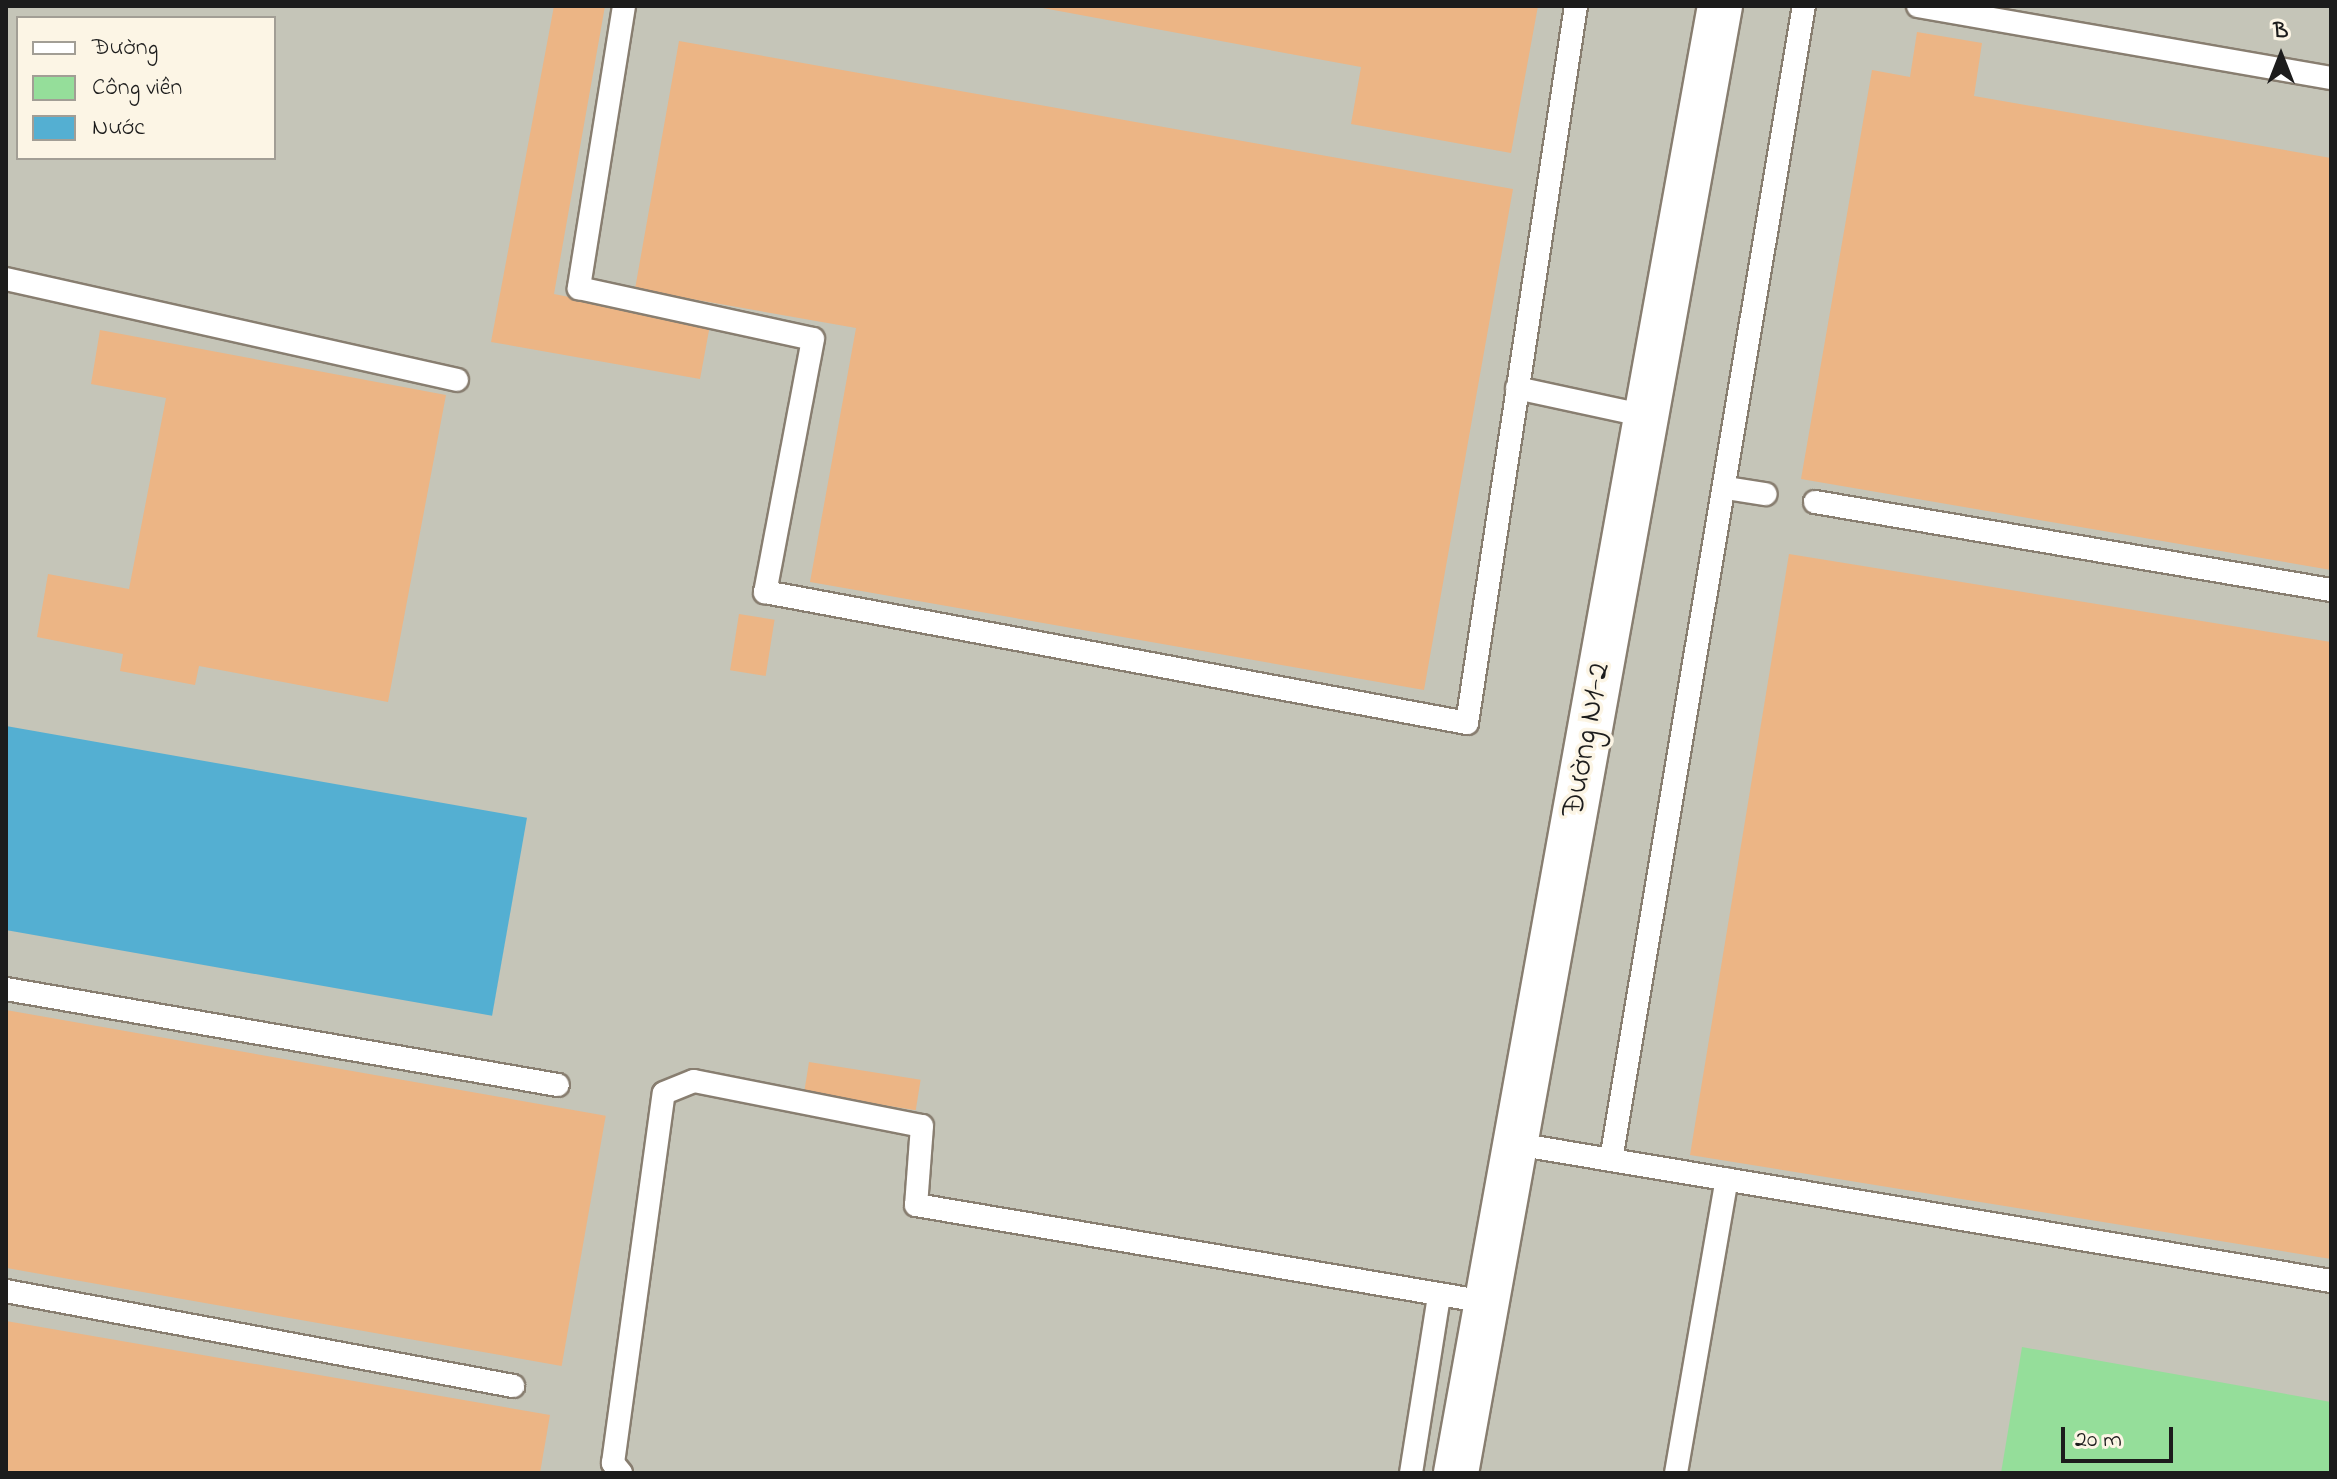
<!DOCTYPE html>
<meta charset="utf-8">
<style>
body{margin:0}
#map{position:relative;width:2337px;height:1479px;overflow:hidden;background:#f4e0c4;font-family:"Indie Flower",sans-serif}
div>[style]{position:absolute}
.industrial>*{inset:0;background:#c5c5b8}
.green>*{inset:0;background:#95de9a}
.water>*{inset:0;background:#54afd2;transform-origin:0 0}
.building>*{inset:0;background:#ecb585;transform-origin:0 0}
.roads{filter:drop-shadow(2px 0 #887e70) drop-shadow(-2px 0 #887e70) drop-shadow(0 2px #887e70) drop-shadow(0 -2px #887e70)}
.service>*{height:22px;margin:-11px;padding:0 11px;transform-origin:11px;border-radius:11px;background:#fff}
.minor>*{height:44px;margin:-22px;padding:0 22px;transform-origin:22px;border-radius:22px;background:#fff}
span{translate:-50% -50%;white-space:nowrap;text-align:center;line-height:1.15;-webkit-text-stroke:7px #fcf5e5;paint-order:stroke}
.street-label{font-size:32px;color:#1c1c1c}
.frame{position:absolute;inset:0;border:8px solid #1c1c1c;pointer-events:none}
.legend{position:absolute;left:16px;top:16px;width:260px;height:144px;box-sizing:border-box;background:#fcf5e5;border:2px solid #a29e95;margin:0;padding:10px 14px;list-style:none;font-size:24px;color:#1c1c1c}
.legend li{display:flex;align-items:center;gap:16px;height:40px}
.legend b{width:40px;border:2px solid #a29e95}
.north{position:absolute;left:2241px;top:16px;width:80px;height:80px;-webkit-text-stroke:6px #fcf5e5;paint-order:stroke;rotate:0deg;font-size:22px;font-weight:700;line-height:32px;text-align:center;color:#1c1c1c}
.north::after{content:'';display:block;margin:auto;width:28px;height:36px;background:#1c1c1c;clip-path:polygon(50% 0,100% 100%,50% 72%,0 100%)}
.scale{position:absolute;left:2061px;top:1427px;width:112px;height:36px;box-sizing:border-box;border:4px solid #1c1c1c;border-top:0;padding-left:10px;font-size:24px;line-height:28px;white-space:nowrap;color:#1c1c1c;-webkit-text-stroke:6px #fcf5e5;paint-order:stroke}
</style>
<div id="map">
<div class="industrial">
<div style="clip-path:polygon(evenodd,6px 6px,2331px 6px,2331px 1473px,6px 1473px,6px 6px,18px 18px,274px 18px,274px 158px,18px 158px,18px 18px)"></div>
</div>
<div class="green">
<div style="clip-path:polygon(2022px 1347px,2331px 1402px,2331px 1473px,2001px 1473px)"></div>
</div>
<div class="water">
<div style="left:6px;top:726px;width:529px;height:201px;rotate:10deg"></div>
</div>
<div class="building">
<div style="clip-path:polygon(554px 6px,605px 6px,554px 294px,710px 325px,700px 379px,491px 342px)"></div>
<div style="clip-path:polygon(1032px 6px,1538px 6px,1511px 153px,1351px 124px,1361px 67px)"></div>
<div style="clip-path:polygon(1917px 32px,1982px 43px,1974px 96px,2331px 158px,2331px 570px,1801px 479px,1872px 70px,1910px 77px)"></div>
<div style="clip-path:polygon(679px 41px,1513px 189px,1424px 690px,810px 582px,856px 328px,635px 289px)"></div>
<div style="clip-path:polygon(100px 330px,446px 395px,388px 702px,199px 666px,195px 685px,120px 671px,123px 654px,37px 637px,48px 574px,129px 589px,166px 398px,91px 384px)"></div>
<div style="clip-path:polygon(1789px 554px,2331px 642px,2331px 1259px,1690px 1155px)"></div>
<div style="left:739px;top:614px;width:36px;height:57px;rotate:9deg"></div>
<div style="left:6px;top:1010px;width:609px;height:254px;rotate:10deg"></div>
<div style="left:809px;top:1062px;width:113px;height:31px;rotate:9deg"></div>
<div style="clip-path:polygon(6px 1321px,550px 1415px,540px 1473px,6px 1473px)"></div>
</div>
<div class="roads">
<div class="service">
<div style="left:624px;top:6px;width:286px;rotate:99.1deg"></div>
<div style="left:579px;top:288px;width:239px;rotate:12.3deg"></div>
<div style="left:813px;top:339px;width:258px;rotate:100.7deg"></div>
<div style="left:765px;top:592px;width:714px;rotate:10.57deg"></div>
<div style="left:1467px;top:723px;width:725px;rotate:-81.36deg"></div>
<div style="left:1918px;top:6px;width:419px;rotate:9.9deg"></div>
<div style="left:6px;top:279px;width:462px;rotate:12.6deg"></div>
<div style="left:1517px;top:388px;width:132px;rotate:12.2deg"></div>
<div style="left:1727px;top:488px;width:39px;rotate:9deg"></div>
<div style="left:1815px;top:502px;width:523px;rotate:9.68deg"></div>
<div style="left:6px;top:989px;width:560px;rotate:9.87deg"></div>
<div style="left:1516px;top:1144px;width:826px;rotate:9.54deg"></div>
<div style="left:1611px;top:1160px;width:1170px;rotate:-80.51deg"></div>
<div style="left:6px;top:1291px;width:516px;rotate:10.61deg"></div>
<div style="left:621px;top:1473px;width:13px;rotate:-129deg"></div>
<div style="left:613px;top:1463px;width:373px;rotate:-82.2deg"></div>
<div style="left:664px;top:1093px;width:32px;rotate:-22deg"></div>
<div style="left:694px;top:1081px;width:232px;rotate:11.2deg"></div>
<div style="left:922px;top:1126px;width:79px;rotate:94.3deg"></div>
<div style="left:916px;top:1205px;width:578px;rotate:9.66deg"></div>
<div style="left:1411px;top:1473px;width:178px;rotate:-81deg"></div>
<div style="left:1676px;top:1473px;width:298px;rotate:-80.2deg"></div>
</div>
<div class="minor">
<div style="left:1456px;top:1473px;width:1491px;rotate:-79.8deg"></div>
</div>
</div>
<div class="street-label">
<span style="left:1588px;top:740px;rotate:-80deg">Đường N1-2</span>
</div>
<div class="frame"></div>
<ul class="legend">
<li><b style="height:10px;background:#fff"></b>Đường</li>
<li><b style="height:22px;background:#95de9a"></b>Công viên</li>
<li><b style="height:22px;background:#54afd2"></b>Nước</li>
</ul>
<div class="north">B</div>
<div class="scale">20 m</div>
</div>
